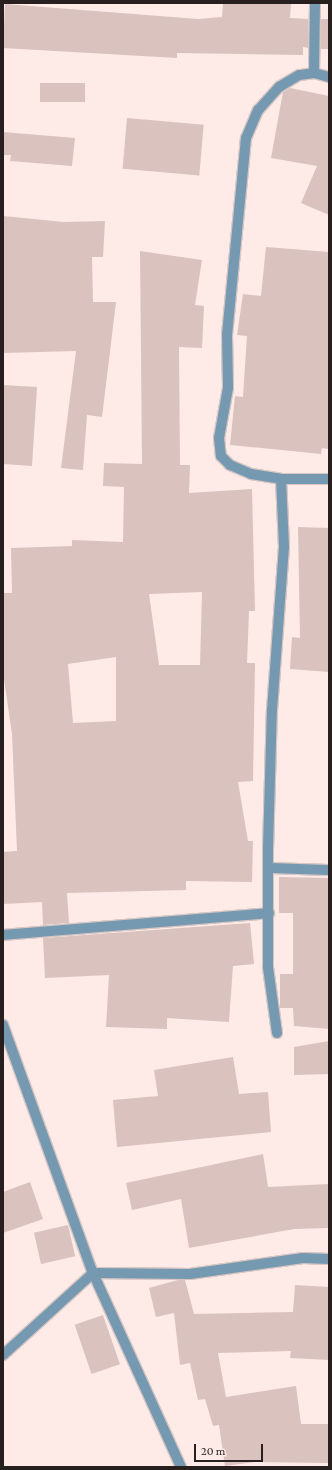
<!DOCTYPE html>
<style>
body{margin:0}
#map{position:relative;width:332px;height:1470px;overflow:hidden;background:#feeae7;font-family:"Crimson Pro",serif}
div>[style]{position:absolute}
.building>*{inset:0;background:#dac2bf;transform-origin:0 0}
.roads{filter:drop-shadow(1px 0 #d7c6c3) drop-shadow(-1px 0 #d7c6c3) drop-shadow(0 1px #d7c6c3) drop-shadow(0 -1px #d7c6c3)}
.minor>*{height:10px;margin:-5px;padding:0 5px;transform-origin:5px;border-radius:5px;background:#7499b0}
span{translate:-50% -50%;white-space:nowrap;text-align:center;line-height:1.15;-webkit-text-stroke:3px #feeae7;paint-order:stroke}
.frame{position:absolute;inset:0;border:4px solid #28201f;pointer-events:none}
.scale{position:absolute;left:194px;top:1444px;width:69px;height:18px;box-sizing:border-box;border:2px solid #28201f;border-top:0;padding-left:5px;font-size:12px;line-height:14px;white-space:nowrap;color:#28201f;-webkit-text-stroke:3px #feeae7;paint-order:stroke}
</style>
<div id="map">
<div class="building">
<div style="clip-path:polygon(223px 3px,291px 3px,290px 18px,308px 19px,308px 48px,303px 47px,303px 55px,177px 53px,177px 58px,3px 48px,5px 4px,198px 19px,222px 17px)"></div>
<div style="left:321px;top:19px;width:8px;height:30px"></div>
<div style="left:85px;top:83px;width:19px;height:45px;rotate:90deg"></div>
<div style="clip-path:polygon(290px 88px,329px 96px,329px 215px,301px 203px,317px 166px,271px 158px,283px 92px)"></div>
<div style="left:127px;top:118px;width:77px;height:51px;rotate:5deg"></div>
<div style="clip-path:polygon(3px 132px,75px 138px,72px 166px,10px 161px,11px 155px,3px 155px)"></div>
<div style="clip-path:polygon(3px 216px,64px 222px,105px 221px,103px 257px,92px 257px,93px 302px,116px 302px,102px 417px,87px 415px,83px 470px,61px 468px,76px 351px,3px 353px)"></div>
<div style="clip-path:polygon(266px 247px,329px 252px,329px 449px,322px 448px,321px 454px,230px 445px,235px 396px,243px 397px,247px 336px,237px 335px,243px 294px,261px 296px)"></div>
<div style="clip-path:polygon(evenodd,140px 251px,202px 260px,195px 305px,204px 306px,202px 348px,179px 347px,180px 465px,190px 465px,189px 493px,252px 489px,255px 611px,249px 611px,247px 663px,255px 663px,253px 781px,238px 782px,248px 841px,253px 841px,252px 882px,186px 881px,186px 890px,67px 893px,69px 923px,43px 925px,42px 902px,3px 904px,3px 852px,17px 851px,12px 734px,3px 672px,3px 593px,12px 593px,11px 548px,72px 546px,72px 540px,123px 542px,124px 487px,103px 486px,104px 463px,142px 464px,140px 251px,202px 592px,200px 665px,159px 665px,149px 594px,202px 592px,140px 251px,116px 657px,116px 721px,73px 723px,68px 664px,116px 657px)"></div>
<div style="clip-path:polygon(3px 385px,37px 387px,32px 466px,3px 464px)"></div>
<div style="clip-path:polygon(298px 527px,329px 528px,329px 672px,290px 669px,292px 637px,300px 638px)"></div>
<div style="clip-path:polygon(279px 877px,329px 878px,329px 1029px,294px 1026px,293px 1008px,280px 1008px,280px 974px,293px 974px,293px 913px,279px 913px)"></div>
<div style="clip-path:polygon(250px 923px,254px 964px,233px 966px,229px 1022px,167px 1018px,167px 1029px,106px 1027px,109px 975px,45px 978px,43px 938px)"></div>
<div style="clip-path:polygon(329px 1041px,329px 1074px,294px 1075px,294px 1047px)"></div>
<div style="clip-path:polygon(233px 1057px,239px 1094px,268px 1092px,271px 1132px,117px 1147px,113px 1100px,158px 1096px,154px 1070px)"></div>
<div style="clip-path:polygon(263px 1154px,268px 1187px,329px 1184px,329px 1228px,294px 1229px,189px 1248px,181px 1199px,132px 1210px,126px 1183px)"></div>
<div style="clip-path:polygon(30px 1182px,43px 1219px,3px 1233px,3px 1192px)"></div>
<div style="left:68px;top:1225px;width:32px;height:35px;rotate:77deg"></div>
<div style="clip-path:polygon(178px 1280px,185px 1280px,194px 1314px,293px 1312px,295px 1285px,329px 1287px,329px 1360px,290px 1358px,291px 1351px,218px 1353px,226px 1397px,296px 1386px,301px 1424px,329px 1424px,329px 1463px,255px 1462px,225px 1466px,219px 1425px,213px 1426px,205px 1399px,198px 1400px,190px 1363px,180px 1365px,174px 1313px,156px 1317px,149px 1288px)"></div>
<div style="left:103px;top:1315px;width:52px;height:30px;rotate:71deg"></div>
</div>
<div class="roads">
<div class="minor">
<div style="left:315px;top:3px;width:70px;rotate:90.8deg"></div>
<div style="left:314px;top:73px;width:16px;rotate:15deg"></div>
<div style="left:314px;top:73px;width:15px;rotate:172deg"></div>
<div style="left:299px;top:75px;width:23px;rotate:149deg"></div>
<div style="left:279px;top:87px;width:31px;rotate:132deg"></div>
<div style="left:258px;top:110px;width:30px;rotate:113deg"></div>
<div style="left:246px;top:138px;width:197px;rotate:95.5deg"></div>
<div style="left:227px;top:334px;width:54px;rotate:88.9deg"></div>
<div style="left:228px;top:388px;width:51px;rotate:100.2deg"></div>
<div style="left:219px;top:438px;width:18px;rotate:84deg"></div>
<div style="left:221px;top:456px;width:13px;rotate:45deg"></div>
<div style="left:230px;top:465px;width:23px;rotate:23deg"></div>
<div style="left:251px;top:474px;width:30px;rotate:9deg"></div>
<div style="left:281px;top:479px;width:48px"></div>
<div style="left:269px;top:868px;width:60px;rotate:1.9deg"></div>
<div style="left:3px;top:935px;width:267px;rotate:-4.7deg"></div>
<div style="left:3px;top:1025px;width:264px;rotate:70.1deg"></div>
<div style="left:93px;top:1273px;width:213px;rotate:65.6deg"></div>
<div style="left:277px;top:1033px;width:67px;rotate:-97.8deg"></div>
<div style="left:268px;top:967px;width:118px;rotate:-90deg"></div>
<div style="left:268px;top:849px;width:139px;rotate:-88.4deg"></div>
<div style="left:272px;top:710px;width:163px;rotate:-85.8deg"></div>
<div style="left:284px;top:547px;width:68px;rotate:-92.5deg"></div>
<div style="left:3px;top:1355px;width:122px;rotate:-42.3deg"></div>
<div style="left:93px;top:1273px;width:97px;rotate:0.6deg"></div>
<div style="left:190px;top:1274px;width:114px;rotate:-8.1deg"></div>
<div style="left:303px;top:1258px;width:26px;rotate:2deg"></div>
</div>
</div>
<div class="frame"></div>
<div class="scale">20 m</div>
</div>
